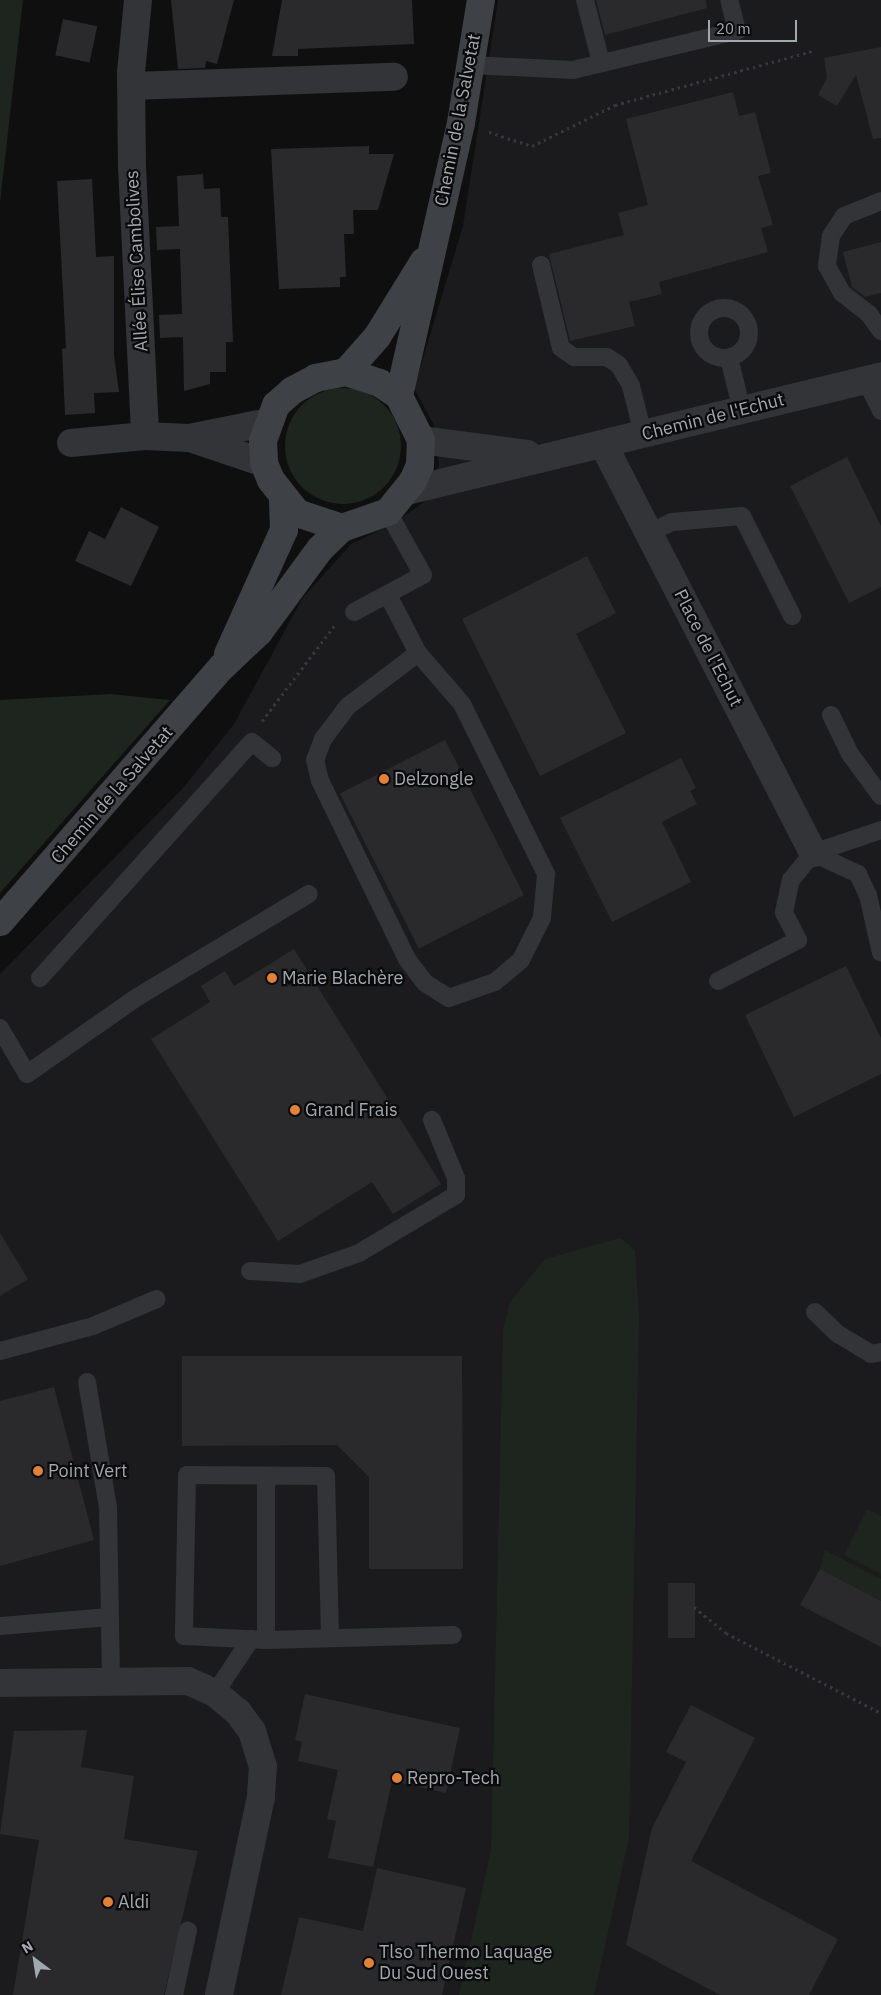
<!DOCTYPE html>
<meta charset="utf-8">
<style>
body{margin:0}
#map{position:relative;width:881px;height:1995px;overflow:hidden;background:#0f0f10;font-family:"IBM Plex Sans",sans-serif}
div>[style]{position:absolute}
.built>*{inset:0;background:#1b1b1d}
.green>*{inset:0;background:#1e241e}
.round{border-radius:50%}
.building>*{inset:0;background:#2a2a2c;transform-origin:0 0}
.path>*{height:3px;margin-top:-1.5px;transform-origin:0;background:repeating-linear-gradient(90deg,#36393c 0 2.5px,transparent 0 6.5px)}
.lane>*{height:18px;margin:-9px;padding:0 9px;transform-origin:9px;border-radius:9px;background:#323437}
.lane>.ring{margin:-9px;padding:0;box-sizing:content-box;background:none;border:18px solid #323437;border-radius:50%}
.street>*{height:28px;margin:-14px;padding:0 14px;transform-origin:14px;border-radius:14px;background:#323437}
.secondary>*{height:28px;margin:-14px;padding:0 14px;transform-origin:14px;border-radius:14px;background:#3e4145}
.dots>*{width:14px;height:14px;translate:-50% -50%;box-sizing:border-box;border:2px solid #0a0a0b;border-radius:50%}
span{translate:-50% -50%;white-space:nowrap;text-align:center;line-height:1.15;-webkit-text-stroke:4.5px #0a0a0b;paint-order:stroke}
.street-label{font-size:18px;color:#a1a9b0}
.poi-label{font-size:18px;color:#a1a9b0}
.left{translate:0 -50%;text-align:left}
.north{position:absolute;left:10px;top:1935px;width:50px;height:50px;-webkit-text-stroke:4px #0a0a0b;paint-order:stroke;rotate:329deg;font-size:14px;font-weight:700;line-height:20px;text-align:center;color:#a1a9b0}
.north::after{content:'';display:block;margin:auto;width:18px;height:22px;background:#a1a9b0;clip-path:polygon(50% 0,100% 100%,50% 72%,0 100%)}
.scale{position:absolute;left:708px;top:20px;width:89px;height:22px;box-sizing:border-box;border:2px solid #a1a9b0;border-top:0;padding-left:6px;font-size:15px;line-height:18px;white-space:nowrap;color:#a1a9b0;-webkit-text-stroke:4px #0a0a0b;paint-order:stroke}
</style>
<div id="map">
<div class="built">
<div style="clip-path:polygon(498px 0,881px 0,881px 1995px,0 1995px,0 974px,183px 788px,234px 724px,302px 599px,351px 544px,393px 524px,424px 502px,439px 465px,434px 425px,414px 388px,463px 226px)"></div>
</div>
<div class="green">
<div style="clip-path:polygon(0 0,23px 0,0 203px)"></div>
<div class="round" style="left:285px;top:388px;width:116px;height:116px"></div>
<div style="clip-path:polygon(111px 694px,170px 700px,0 893px,0 700px)"></div>
<div style="clip-path:polygon(620px 1238px,635px 1250px,639px 1317px,629px 1838px,594px 1995px,459px 1995px,491px 1850px,503px 1330px,510px 1302px,545px 1259px)"></div>
<div style="clip-path:polygon(867px 1509px,881px 1516px,881px 1574px,844px 1555px)"></div>
<div style="clip-path:polygon(825px 1550px,881px 1579px,881px 1601px,820px 1569px)"></div>
</div>
<div class="building">
<div style="clip-path:polygon(171px 0,234px 0,217px 64px,206px 61px,205px 68px,178px 69px)"></div>
<div style="clip-path:polygon(282px 0,412px 0,414px 44px,298px 49px,298px 56px,272px 56px)"></div>
<div style="clip-path:polygon(596px 0,706px 0,707px 8px,605px 35px)"></div>
<div style="left:63px;top:19px;width:35px;height:37px;rotate:12deg"></div>
<div style="clip-path:polygon(881px 47px,881px 138px,873px 139px,856px 75px,837px 106px,818px 95px,827px 78px,824px 58px)"></div>
<div style="clip-path:polygon(733px 92px,739px 116px,755px 112px,771px 173px,758px 176px,773px 225px,761px 228px,768px 252px,659px 282px,662px 294px,629px 302px,635px 326px,570px 341px,549px 254px,624px 235px,618px 213px,648px 205px,626px 119px)"></div>
<div style="clip-path:polygon(369px 146px,369px 154px,394px 154px,378px 210px,353px 210px,354px 234px,344px 234px,346px 277px,340px 277px,340px 287px,279px 289px,271px 149px)"></div>
<div style="clip-path:polygon(203px 174px,204px 189px,220px 188px,221px 217px,228px 217px,233px 342px,226px 342px,226px 372px,210px 372px,210px 384px,184px 391px,183px 337px,160px 338px,159px 315px,182px 314px,180px 249px,157px 250px,156px 227px,179px 226px,177px 176px)"></div>
<div style="clip-path:polygon(92px 179px,96px 257px,114px 256px,114px 355px,119px 392px,94px 393px,95px 413px,65px 415px,62px 349px,66px 348px,57px 181px)"></div>
<div style="clip-path:polygon(881px 242px,881px 293px,865px 297px,852px 287px,843px 252px)"></div>
<div style="clip-path:polygon(847px 457px,881px 526px,881px 587px,849px 603px,790px 486px)"></div>
<div style="clip-path:polygon(121px 507px,159px 527px,131px 586px,75px 561px,89px 531px,105px 539px)"></div>
<div style="clip-path:polygon(587px 556px,616px 613px,576px 634px,626px 733px,540px 776px,462px 619px)"></div>
<div style="left:445px;top:740px;width:174px;height:118px;rotate:63deg"></div>
<div style="clip-path:polygon(681px 758px,696px 788px,690px 791px,697px 804px,662px 822px,691px 882px,612px 922px,560px 818px)"></div>
<div style="clip-path:polygon(294px 949px,441px 1184px,393px 1214px,372px 1182px,278px 1241px,151px 1039px,210px 1002px,201px 986px,225px 971px,234px 986px)"></div>
<div style="clip-path:polygon(846px 966px,881px 1038px,881px 1074px,794px 1117px,745px 1015px)"></div>
<div style="clip-path:polygon(0 1233px,28px 1279px,0 1296px)"></div>
<div style="clip-path:polygon(182px 1356px,462px 1356px,463px 1569px,369px 1569px,369px 1477px,337px 1445px,182px 1446px)"></div>
<div style="clip-path:polygon(54px 1387px,94px 1540px,0 1566px,0 1401px)"></div>
<div style="clip-path:polygon(820px 1569px,881px 1601px,881px 1647px,800px 1605px)"></div>
<div style="left:668px;top:1583px;width:27px;height:55px"></div>
<div style="clip-path:polygon(305px 1694px,460px 1728px,446px 1793px,392px 1781px,373px 1867px,328px 1858px,336px 1821px,327px 1819px,338px 1770px,298px 1761px,302px 1742px,295px 1740px)"></div>
<div style="clip-path:polygon(691px 1705px,755px 1738px,691px 1861px,838px 1939px,809px 1995px,720px 1995px,626px 1945px,652px 1828px,686px 1762px,666px 1752px)"></div>
<div style="clip-path:polygon(87px 1730px,81px 1767px,134px 1776px,124px 1839px,198px 1851px,164px 1995px,13px 1995px,39px 1840px,0 1834px,14px 1731px)"></div>
<div style="clip-path:polygon(377px 1868px,466px 1888px,442px 1995px,281px 1995px,299px 1917px,363px 1931px)"></div>
</div>
<div class="path">
<div style="left:489px;top:132px;width:45px;rotate:18deg"></div>
<div style="left:532px;top:146px;width:93px;rotate:-26.3deg"></div>
<div style="left:615px;top:105px;width:208px;rotate:-15.3deg"></div>
<div style="left:262px;top:721px;width:121px;rotate:-52.8deg"></div>
<div style="left:694px;top:1607px;width:41px;rotate:39.1deg"></div>
<div style="left:726px;top:1633px;width:174px;rotate:27.3deg"></div>
</div>
<div class="lane">
<div style="left:585px;top:0;width:65px;rotate:75.7deg"></div>
<div style="left:471px;top:65px;width:102px;rotate:2.8deg"></div>
<div style="left:573px;top:70px;width:169px;rotate:-13.4deg"></div>
<div style="left:737px;top:31px;width:32px;rotate:-104deg"></div>
<div style="left:881px;top:201px;width:40px;rotate:158deg"></div>
<div style="left:844px;top:216px;width:24px;rotate:123deg"></div>
<div style="left:831px;top:236px;width:30px;rotate:98deg"></div>
<div style="left:827px;top:266px;width:31px;rotate:61deg"></div>
<div style="left:842px;top:293px;width:34px;rotate:38deg"></div>
<div style="left:869px;top:314px;width:21px;rotate:55deg"></div>
<div style="left:541px;top:265px;width:85px;rotate:76.5deg"></div>
<div style="left:561px;top:348px;width:16px;rotate:35deg"></div>
<div style="left:574px;top:357px;width:33px"></div>
<div style="left:607px;top:357px;width:14px;rotate:34deg"></div>
<div style="left:619px;top:365px;width:24px;rotate:60deg"></div>
<div style="left:631px;top:386px;width:49px;rotate:76deg"></div>
<div class="ring" style="left:699px;top:308px;width:32px;height:32px"></div>
<div style="left:729px;top:358px;width:54px;rotate:76deg"></div>
<div style="left:865px;top:379px;width:36px;rotate:63deg"></div>
<div style="left:649px;top:533px;width:25px;rotate:-26deg"></div>
<div style="left:672px;top:522px;width:70px;rotate:-4.9deg"></div>
<div style="left:742px;top:516px;width:112px;rotate:63.4deg"></div>
<div style="left:388px;top:595px;width:65px;rotate:62.7deg"></div>
<div style="left:418px;top:653px;width:67px;rotate:49.2deg"></div>
<div style="left:462px;top:704px;width:190px;rotate:63.7deg"></div>
<div style="left:546px;top:874px;width:44px;rotate:95.2deg"></div>
<div style="left:542px;top:918px;width:47px;rotate:116.6deg"></div>
<div style="left:521px;top:960px;width:34px;rotate:140deg"></div>
<div style="left:495px;top:982px;width:49px;rotate:160.8deg"></div>
<div style="left:449px;top:998px;width:28px;rotate:-148deg"></div>
<div style="left:425px;top:983px;width:30px;rotate:-127deg"></div>
<div style="left:407px;top:959px;width:198px;rotate:-116deg"></div>
<div style="left:320px;top:781px;width:22px;rotate:-103deg"></div>
<div style="left:315px;top:760px;width:22px;rotate:-69deg"></div>
<div style="left:323px;top:739px;width:41px;rotate:-52.9deg"></div>
<div style="left:348px;top:706px;width:88px;rotate:-37.1deg"></div>
<div style="left:354px;top:612px;width:78px;rotate:-28.2deg"></div>
<div style="left:423px;top:575px;width:72px;rotate:-119.1deg"></div>
<div style="left:831px;top:715px;width:43px;rotate:64deg"></div>
<div style="left:850px;top:754px;width:52px;rotate:53.6deg"></div>
<div style="left:813px;top:853px;width:72px;rotate:-18.7deg"></div>
<div style="left:40px;top:978px;width:317px;rotate:-48.1deg"></div>
<div style="left:252px;top:742px;width:26px;rotate:39deg"></div>
<div style="left:718px;top:981px;width:90px;rotate:-27.1deg"></div>
<div style="left:798px;top:940px;width:31px;rotate:-117deg"></div>
<div style="left:784px;top:912px;width:33px;rotate:-78deg"></div>
<div style="left:791px;top:880px;width:35px;rotate:-51deg"></div>
<div style="left:813px;top:853px;width:50px;rotate:25deg"></div>
<div style="left:858px;top:874px;width:23px;rotate:65deg"></div>
<div style="left:868px;top:895px;width:59px;rotate:77.4deg"></div>
<div style="left:0;top:1028px;width:53px;rotate:59.6deg"></div>
<div style="left:27px;top:1074px;width:136px;rotate:-34.9deg"></div>
<div style="left:139px;top:996px;width:198px;rotate:-31deg"></div>
<div style="left:250px;top:1271px;width:50px;rotate:3.4deg"></div>
<div style="left:300px;top:1274px;width:63px;rotate:-19.6deg"></div>
<div style="left:359px;top:1253px;width:113px;rotate:-30.9deg"></div>
<div style="left:456px;top:1195px;width:17px;rotate:-90deg"></div>
<div style="left:456px;top:1178px;width:63px;rotate:-112.5deg"></div>
<div style="left:815px;top:1312px;width:32px;rotate:44deg"></div>
<div style="left:838px;top:1334px;width:39px;rotate:31deg"></div>
<div style="left:871px;top:1354px;width:10px;rotate:-11deg"></div>
<div style="left:0;top:1351px;width:96px;rotate:-15deg"></div>
<div style="left:93px;top:1326px;width:69px;rotate:-22.9deg"></div>
<div style="left:87px;top:1382px;width:127px;rotate:80.5deg"></div>
<div style="left:108px;top:1507px;width:175px;rotate:89deg"></div>
<div style="left:266px;top:1476px;width:164px;rotate:90deg"></div>
<div style="left:0;top:1626px;width:110px;rotate:-4.7deg"></div>
<div style="left:330px;top:1638px;width:162px;rotate:-91.4deg"></div>
<div style="left:326px;top:1476px;width:139px;rotate:-179.6deg"></div>
<div style="left:187px;top:1475px;width:161px;rotate:91.1deg"></div>
<div style="left:184px;top:1636px;width:82px;rotate:2.8deg"></div>
<div style="left:266px;top:1640px;width:187px;rotate:-1.5deg"></div>
<div style="left:215px;top:1693px;width:65px;rotate:-56.3deg"></div>
<div style="left:174px;top:1995px;width:66px;rotate:-77.8deg"></div>
</div>
<div class="street">
<div style="left:138px;top:0;width:73px;rotate:95.5deg"></div>
<div style="left:131px;top:73px;width:93px;rotate:89.4deg"></div>
<div style="left:132px;top:166px;width:270px;rotate:87.2deg"></div>
<div style="left:145px;top:436px;width:44px;rotate:2.6deg"></div>
<div style="left:189px;top:438px;width:82px;rotate:-11.3deg"></div>
<div style="left:131px;top:86px;width:263px;rotate:-2deg"></div>
<div style="left:193px;top:439px;width:75px;rotate:18.7deg"></div>
<div style="left:421px;top:440px;width:107px;rotate:7.5deg"></div>
<div style="left:71px;top:443px;width:74px;rotate:-5.4deg"></div>
<div style="left:603px;top:444px;width:460px;rotate:62.8deg"></div>
<div style="left:407px;top:491px;width:488px;rotate:-13.6deg"></div>
<div style="left:0;top:1683px;width:188px;rotate:-0.6deg"></div>
<div style="left:188px;top:1681px;width:30px;rotate:24deg"></div>
<div style="left:215px;top:1693px;width:30px;rotate:40deg"></div>
<div style="left:238px;top:1712px;width:24px;rotate:54deg"></div>
<div style="left:252px;top:1731px;width:37px;rotate:73deg"></div>
<div style="left:263px;top:1766px;width:31px;rotate:94deg"></div>
<div style="left:261px;top:1797px;width:202px;rotate:102deg"></div>
</div>
<div class="secondary">
<div style="left:346px;top:372px;width:47px;rotate:-48.5deg"></div>
<div style="left:377px;top:337px;width:89px;rotate:-58.3deg"></div>
<div style="left:399px;top:396px;width:280px;rotate:-77.2deg"></div>
<div style="left:461px;top:123px;width:125px;rotate:-80.8deg"></div>
<div style="left:228px;top:654px;width:136px;rotate:-65.7deg"></div>
<div style="left:284px;top:530px;width:33px;rotate:-92deg"></div>
<div style="left:0;top:922px;width:338px;rotate:-49deg"></div>
<div style="left:222px;top:667px;width:51px;rotate:-43.4deg"></div>
<div style="left:259px;top:632px;width:103px;rotate:-53.7deg"></div>
<div style="left:320px;top:549px;width:30px;rotate:-44deg"></div>
<div style="left:342px;top:528px;width:49px;rotate:-19.2deg"></div>
<div style="left:388px;top:512px;width:40px;rotate:-51deg"></div>
<div style="left:413px;top:481px;width:17px;rotate:-66deg"></div>
<div style="left:420px;top:465px;width:25px;rotate:-88deg"></div>
<div style="left:421px;top:440px;width:49px;rotate:-116.6deg"></div>
<div style="left:399px;top:396px;width:23px;rotate:-146deg"></div>
<div style="left:380px;top:383px;width:36px;rotate:-162deg"></div>
<div style="left:346px;top:372px;width:31px;rotate:169deg"></div>
<div style="left:316px;top:378px;width:27px;rotate:152deg"></div>
<div style="left:292px;top:391px;width:21px;rotate:139deg"></div>
<div style="left:276px;top:405px;width:38px;rotate:110deg"></div>
<div style="left:263px;top:441px;width:22px;rotate:87deg"></div>
<div style="left:264px;top:463px;width:18px;rotate:68deg"></div>
<div style="left:271px;top:480px;width:42px;rotate:51.8deg"></div>
<div style="left:297px;top:513px;width:47px;rotate:18.4deg"></div>
</div>
<div class="dots">
<div style="left:384px;top:779px;background:#e38134"></div>
<div style="left:272px;top:978px;background:#e38134"></div>
<div style="left:295px;top:1110px;background:#e38134"></div>
<div style="left:38px;top:1471px;background:#e38134"></div>
<div style="left:397px;top:1778px;background:#e38134"></div>
<div style="left:108px;top:1902px;background:#e38134"></div>
<div style="left:369px;top:1963px;background:#e38134"></div>
</div>
<div class="street-label">
<span style="left:458px;top:120px;rotate:-79deg">Chemin de la Salvetat</span>
<span style="left:137px;top:261px;rotate:-93deg">Allée Élise Cambolives</span>
<span style="left:713px;top:417px;rotate:-14deg">Chemin de l'Echut</span>
<span style="left:708px;top:648px;rotate:63deg">Place de l'Echut</span>
<span style="left:112px;top:795px;rotate:-49deg">Chemin de la Salvetat</span>
</div>
<div class="poi-label">
<span class="left" style="left:394px;top:779px">Delzongle</span>
<span class="left" style="left:282px;top:978px">Marie Blachère</span>
<span class="left" style="left:305px;top:1110px">Grand Frais</span>
<span class="left" style="left:48px;top:1471px">Point Vert</span>
<span class="left" style="left:407px;top:1778px">Repro-Tech</span>
<span class="left" style="left:118px;top:1902px">Aldi</span>
<span class="left" style="left:379px;top:1963px">Tlso Thermo Laquage<br>Du Sud Ouest</span>
</div>
<div class="north">N</div>
<div class="scale">20 m</div>
</div>
